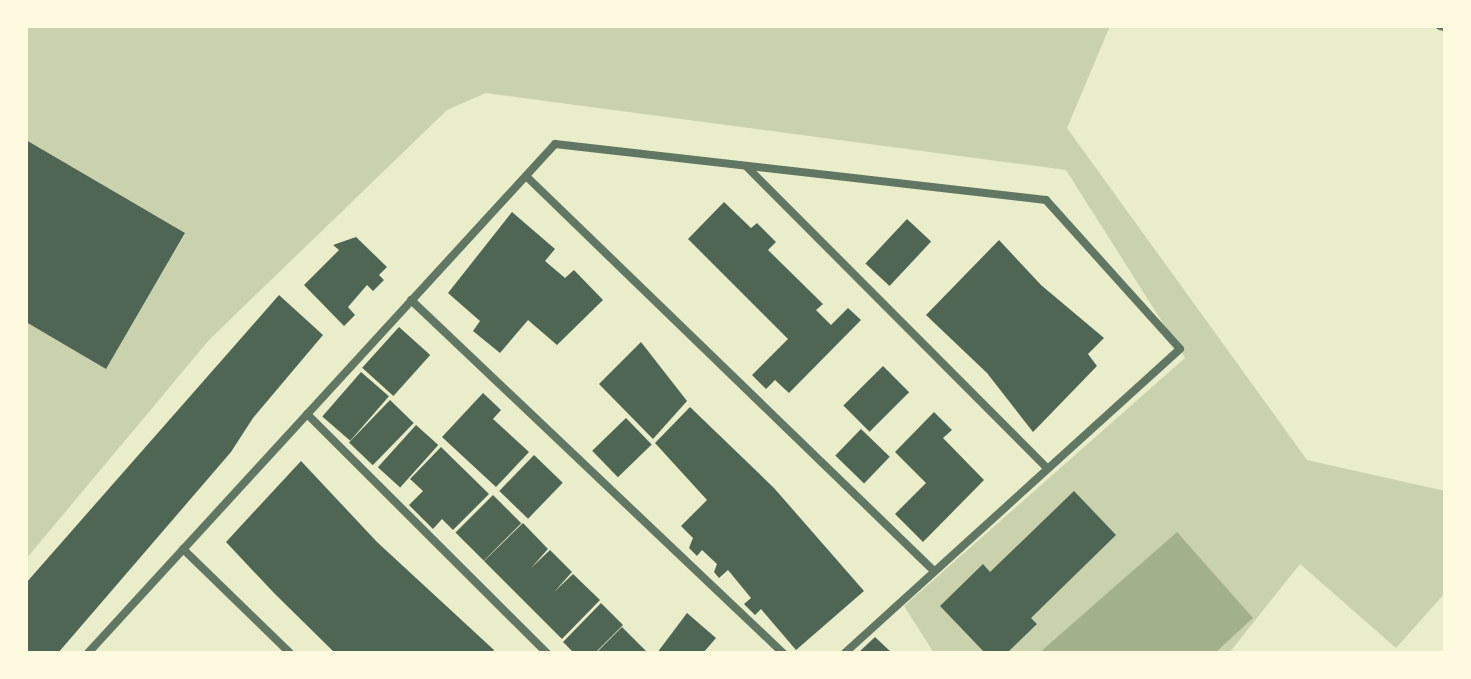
<!DOCTYPE html>
<style>
body{margin:0}
#map{position:relative;width:1471px;height:679px;overflow:hidden;background:#e9edc9;font-family:Signika,sans-serif}
div>[style]{position:absolute}
.green>*{inset:0;background:#cad2ad}
.water>*{inset:0;background:#a3b18a}
.building>*{inset:0;background:#4f6655;transform-origin:0 0}
.minor>*{height:8px;margin:-4px;padding:0 4px;transform-origin:4px;border-radius:4px;background:#617663}
span{translate:-50% -50%;white-space:nowrap;text-align:center;line-height:1.15;-webkit-text-stroke:7px #fefae0;paint-order:stroke}
.frame{position:absolute;inset:0;border:28px solid #fefae0;pointer-events:none}
</style>
<div id="map">
<div class="green">
<div style="clip-path:polygon(26px 26px,1110px 26px,1067px 128px,1307px 460px,1445px 491px,1445px 593px,1396px 648px,1300px 564px,1229px 653px,934px 653px,904px 606px,1185px 358px,1066px 170px,486px 93px,447px 110px,209px 340px,26px 559px,26px 322px,106px 368px,185px 234px,26px 140px)"></div>
</div>
<div class="water">
<div style="clip-path:polygon(1177px 532px,1253px 618px,1215px 653px,1039px 653px)"></div>
</div>
<div class="building">
<div style="clip-path:polygon(26px 140px,185px 233px,106px 369px,26px 322px)"></div>
<div style="clip-path:polygon(724px 202px,751px 228px,757px 223px,776px 242px,768px 250px,823px 304px,816px 310px,831px 325px,848px 308px,861px 320px,789px 393px,775px 380px,766px 389px,752px 375px,788px 339px,688px 239px)"></div>
<div style="clip-path:polygon(512px 212px,555px 249px,545px 261px,565px 278px,574px 270px,603px 300px,557px 345px,528px 320px,500px 353px,473px 331px,480px 321px,448px 293px)"></div>
<div style="left:907px;top:219px;width:33px;height:61px;rotate:43deg"></div>
<div style="clip-path:polygon(356px 237px,387px 267px,379px 275px,384px 280px,373px 291px,367px 285px,348px 307px,355px 315px,344px 326px,304px 285px,339px 250px,333px 245px)"></div>
<div style="clip-path:polygon(999px 240px,1041px 285px,1104px 338px,1088px 354px,1097px 366px,1033px 432px,987px 373px,926px 315px)"></div>
<div style="clip-path:polygon(279px 295px,323px 335px,253px 418px,231px 452px,58px 653px,26px 653px,26px 583px)"></div>
<div style="left:399px;top:327px;width:42px;height:55px;rotate:42deg"></div>
<div style="clip-path:polygon(641px 342px,687px 401px,653px 439px,599px 384px)"></div>
<div style="left:883px;top:366px;width:37px;height:56px;rotate:45deg"></div>
<div style="left:361px;top:372px;width:37px;height:59px;rotate:41deg"></div>
<div style="clip-path:polygon(483px 393px,501px 410px,493px 419px,529px 452px,496px 487px,442px 437px)"></div>
<div style="left:390px;top:400px;width:33px;height:59px;rotate:44deg"></div>
<div style="clip-path:polygon(690px 407px,774px 488px,864px 591px,796px 650px,761px 609px,755px 615px,744px 604px,751px 598px,728px 570px,719px 578px,714px 572px,717px 564px,702px 550px,697px 556px,689px 548px,693px 538px,681px 526px,707px 500px,655px 443px)"></div>
<div style="clip-path:polygon(934px 412px,952px 430px,943px 438px,984px 480px,923px 542px,895px 514px,926px 483px,895px 452px)"></div>
<div style="left:626px;top:418px;width:37px;height:47px;rotate:46deg"></div>
<div style="left:416px;top:425px;width:30px;height:57px;rotate:42deg"></div>
<div style="left:861px;top:429px;width:40px;height:37px;rotate:44deg"></div>
<div style="clip-path:polygon(441px 447px,489px 494px,453px 530px,442px 519px,433px 529px,409px 505px,423px 491px,410px 479px)"></div>
<div style="left:534px;top:455px;width:40px;height:50px;rotate:44deg"></div>
<div style="clip-path:polygon(301px 461px,377px 542px,494px 650px,492px 653px,335px 653px,274px 593px,226px 542px)"></div>
<div style="clip-path:polygon(1074px 491px,1116px 535px,1031px 618px,1037px 624px,1007px 653px,985px 653px,940px 606px,983px 564px,990px 572px)"></div>
<div style="left:493px;top:495px;width:40px;height:53px;rotate:45deg"></div>
<div style="clip-path:polygon(523px 523px,548px 549px,531px 568px,550px 550px,572px 572px,554px 592px,573px 574px,600px 600px,562px 639px,484px 561px)"></div>
<div style="clip-path:polygon(601px 603px,623px 625px,595px 653px,574px 653px,563px 642px)"></div>
<div style="clip-path:polygon(687px 613px,716px 638px,703px 653px,657px 653px)"></div>
<div style="clip-path:polygon(622px 627px,648px 653px,596px 653px)"></div>
<div style="clip-path:polygon(875px 637px,892px 653px,858px 653px)"></div>
</div>
<div class="minor">
<div style="left:1440px;top:26px;width:5px;rotate:11deg"></div>
<div style="left:746px;top:166px;width:426px;rotate:45.1deg"></div>
<div style="left:526px;top:176px;width:568px;rotate:44.07deg"></div>
<div style="left:411px;top:300px;width:513px;rotate:43.5deg"></div>
<div style="left:307px;top:414px;width:339px;rotate:44.9deg"></div>
<div style="left:183px;top:549px;width:149px;rotate:44.2deg"></div>
<div style="left:88px;top:653px;width:691px;rotate:-47.46deg"></div>
<div style="left:555px;top:144px;width:494px;rotate:6.5deg"></div>
<div style="left:1046px;top:200px;width:200px;rotate:48deg"></div>
<div style="left:1180px;top:349px;width:452px;rotate:137.8deg"></div>
</div>
<div class="frame"></div>
</div>
